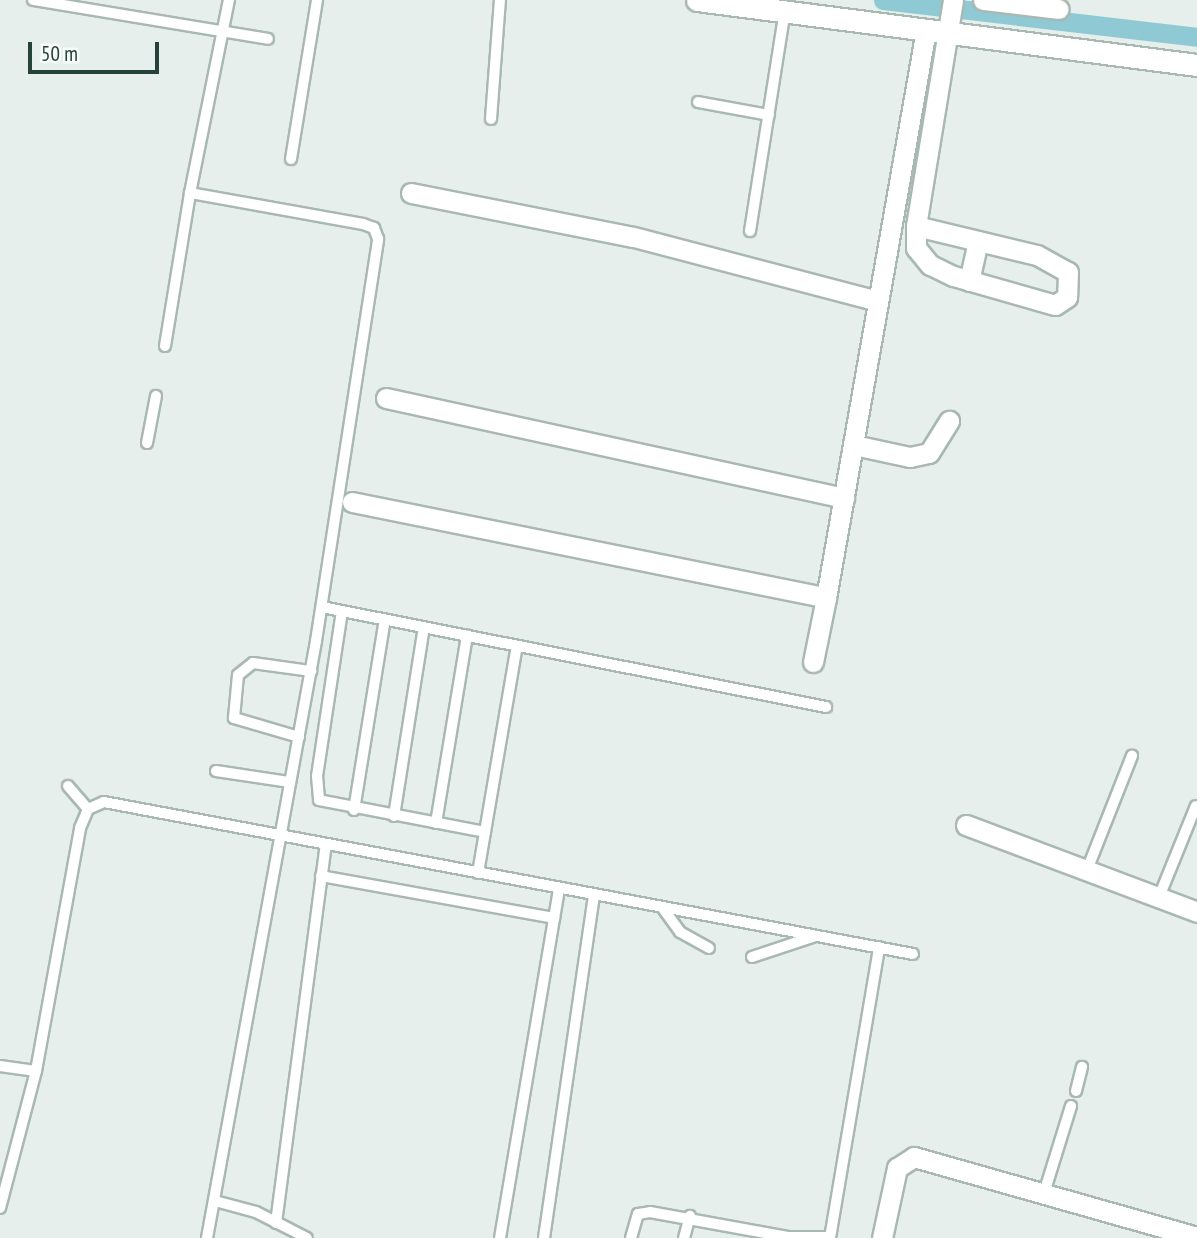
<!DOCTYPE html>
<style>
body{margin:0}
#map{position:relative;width:1197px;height:1238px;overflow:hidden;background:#e6efeb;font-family:"PT Sans Narrow",sans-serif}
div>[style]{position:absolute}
.canal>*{height:19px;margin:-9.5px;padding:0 9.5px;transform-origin:9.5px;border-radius:9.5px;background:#8ec9d4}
.roads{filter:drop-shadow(2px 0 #a8b8b2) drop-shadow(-2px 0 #a8b8b2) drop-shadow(0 2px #a8b8b2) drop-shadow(0 -2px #a8b8b2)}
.lane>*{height:10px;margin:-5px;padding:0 5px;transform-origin:5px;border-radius:5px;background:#fff}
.street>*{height:19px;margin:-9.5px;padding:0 9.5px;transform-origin:9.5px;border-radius:9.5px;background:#fff}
.secondary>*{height:21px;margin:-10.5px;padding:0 10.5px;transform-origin:10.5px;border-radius:10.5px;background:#fff}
span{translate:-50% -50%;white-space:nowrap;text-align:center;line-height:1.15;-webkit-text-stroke:5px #f7fbf9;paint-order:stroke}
.scale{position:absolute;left:28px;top:42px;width:131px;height:32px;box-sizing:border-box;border:4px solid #24423a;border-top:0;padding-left:9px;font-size:21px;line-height:24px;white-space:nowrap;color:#24423a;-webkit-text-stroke:5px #f7fbf9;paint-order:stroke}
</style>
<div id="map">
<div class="canal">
<div style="left:883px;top:0;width:316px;rotate:6.7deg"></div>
</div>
<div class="roads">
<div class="lane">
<div style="left:33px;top:0;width:238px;rotate:9.4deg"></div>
<div style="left:698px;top:102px;width:72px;rotate:10.4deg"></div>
<div style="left:491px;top:119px;width:119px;rotate:-85.7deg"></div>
<div style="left:291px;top:159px;width:161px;rotate:-80.7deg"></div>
<div style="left:750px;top:231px;width:223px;rotate:-81deg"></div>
<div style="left:165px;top:346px;width:155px;rotate:-80.7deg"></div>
<div style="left:147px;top:443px;width:48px;rotate:-79.2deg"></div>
<div style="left:322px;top:607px;width:514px;rotate:11.22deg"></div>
<div style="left:342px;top:611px;width:167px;rotate:98.6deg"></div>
<div style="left:317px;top:776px;width:24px;rotate:85deg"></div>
<div style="left:319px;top:800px;width:169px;rotate:10.9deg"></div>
<div style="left:299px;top:737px;width:68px;rotate:-163.7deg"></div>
<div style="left:234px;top:718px;width:43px;rotate:-84.7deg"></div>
<div style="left:238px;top:675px;width:19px;rotate:-39deg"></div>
<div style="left:253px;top:663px;width:59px;rotate:7.9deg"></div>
<div style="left:216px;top:771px;width:75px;rotate:8.5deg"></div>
<div style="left:68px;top:786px;width:30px;rotate:49deg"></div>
<div style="left:354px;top:810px;width:193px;rotate:-80.8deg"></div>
<div style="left:394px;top:816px;width:191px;rotate:-81deg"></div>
<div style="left:436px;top:823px;width:190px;rotate:-80.6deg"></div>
<div style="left:1087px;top:870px;width:123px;rotate:-68.5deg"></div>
<div style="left:478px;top:873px;width:230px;rotate:-80.3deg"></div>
<div style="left:321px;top:876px;width:237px;rotate:10.2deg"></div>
<div style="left:1159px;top:897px;width:98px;rotate:-67.9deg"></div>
<div style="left:662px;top:907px;width:31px;rotate:54deg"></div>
<div style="left:680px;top:932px;width:33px;rotate:29deg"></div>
<div style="left:752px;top:957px;width:66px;rotate:-18.4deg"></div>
<div style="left:0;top:1066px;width:36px;rotate:8deg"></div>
<div style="left:36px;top:1071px;width:247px;rotate:-79.7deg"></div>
<div style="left:80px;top:828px;width:21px;rotate:-67deg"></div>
<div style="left:88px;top:809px;width:17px;rotate:-24deg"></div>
<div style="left:104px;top:802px;width:823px;rotate:10.64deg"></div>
<div style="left:1076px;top:1091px;width:25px;rotate:-76deg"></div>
<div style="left:1045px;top:1190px;width:88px;rotate:-72.8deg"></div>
<div style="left:215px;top:1201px;width:42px;rotate:15deg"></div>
<div style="left:256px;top:1212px;width:57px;rotate:27deg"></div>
<div style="left:0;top:1208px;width:142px;rotate:-75.3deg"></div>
<div style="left:276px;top:1223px;width:382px;rotate:-82.5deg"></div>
<div style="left:207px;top:1238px;width:607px;rotate:-79.65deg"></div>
<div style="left:316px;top:641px;width:407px;rotate:-81.2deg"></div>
<div style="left:378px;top:239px;width:12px;rotate:-110deg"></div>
<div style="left:374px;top:228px;width:12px;rotate:-160deg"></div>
<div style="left:363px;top:224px;width:176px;rotate:-169.8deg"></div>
<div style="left:190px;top:193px;width:197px;rotate:-78.6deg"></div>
<div style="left:500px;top:1238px;width:355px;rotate:-80.4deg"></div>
<div style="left:544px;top:1238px;width:347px;rotate:-81.7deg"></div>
<div style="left:631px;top:1238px;width:25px;rotate:-74deg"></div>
<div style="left:638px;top:1214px;width:12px;rotate:-9deg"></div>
<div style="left:650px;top:1212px;width:140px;rotate:10.3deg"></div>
<div style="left:788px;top:1237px;width:42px"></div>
<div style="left:684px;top:1238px;width:23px;rotate:-75deg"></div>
<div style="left:830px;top:1238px;width:295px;rotate:-80.4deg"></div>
</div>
<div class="street">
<div style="left:983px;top:0;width:76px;rotate:6.8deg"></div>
<div style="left:411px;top:193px;width:227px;rotate:11.2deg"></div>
<div style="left:634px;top:237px;width:252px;rotate:14.7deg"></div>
<div style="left:916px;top:226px;width:124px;rotate:13.5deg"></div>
<div style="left:1037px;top:255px;width:35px;rotate:29deg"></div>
<div style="left:1068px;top:272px;width:25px;rotate:92deg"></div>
<div style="left:1067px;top:297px;width:14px;rotate:146deg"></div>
<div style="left:1055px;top:305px;width:106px;rotate:-164.1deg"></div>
<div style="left:953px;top:276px;width:25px;rotate:-154deg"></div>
<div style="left:930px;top:265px;width:22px;rotate:-129deg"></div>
<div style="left:916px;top:248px;width:22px;rotate:-90deg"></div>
<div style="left:916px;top:226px;width:229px;rotate:-80.7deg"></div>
<div style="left:969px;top:281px;width:41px;rotate:-77.3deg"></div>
<div style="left:386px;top:398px;width:469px;rotate:12.3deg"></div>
<div style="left:854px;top:445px;width:57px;rotate:12.1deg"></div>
<div style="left:910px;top:457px;width:19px;rotate:-12deg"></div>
<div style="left:929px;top:453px;width:38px;rotate:-58deg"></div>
<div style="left:352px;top:502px;width:484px;rotate:11.4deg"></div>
<div style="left:826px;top:598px;width:577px;rotate:-80.02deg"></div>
<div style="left:813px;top:662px;width:65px;rotate:-78.5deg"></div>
<div style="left:966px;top:825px;width:247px;rotate:20.6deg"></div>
<div style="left:882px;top:1238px;width:72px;rotate:-77.9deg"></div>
<div style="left:897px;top:1168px;width:20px;rotate:-33deg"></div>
<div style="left:914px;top:1157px;width:294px;rotate:15.8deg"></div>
</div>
<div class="secondary">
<div style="left:697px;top:0;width:504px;rotate:7.41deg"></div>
</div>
</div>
<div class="scale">50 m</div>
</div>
